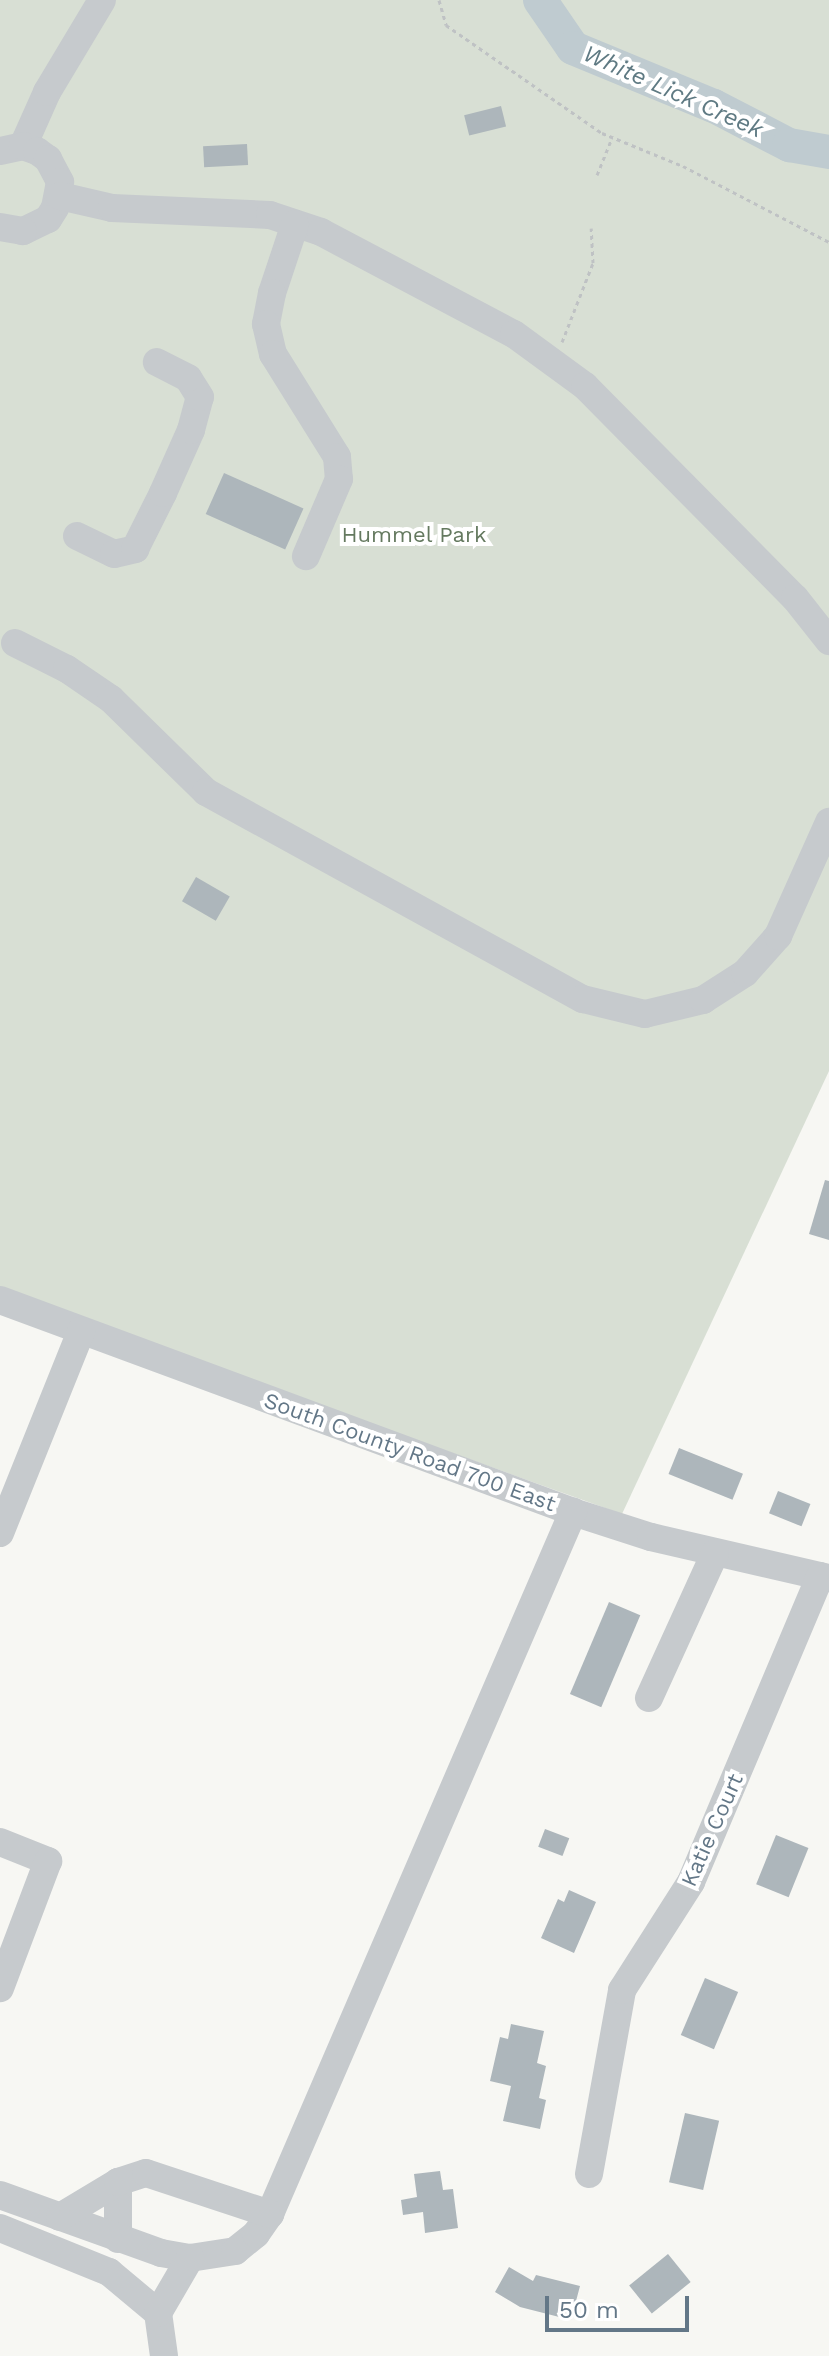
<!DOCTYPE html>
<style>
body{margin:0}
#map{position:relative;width:829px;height:2356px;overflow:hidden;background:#f7f7f3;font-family:"Work Sans",sans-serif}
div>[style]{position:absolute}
.green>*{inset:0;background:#d8dfd4}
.river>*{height:34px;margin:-17px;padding:0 17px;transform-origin:17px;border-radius:17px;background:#bfcbd0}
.building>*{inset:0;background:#adb6bb;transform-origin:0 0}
.path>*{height:3px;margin-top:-1.5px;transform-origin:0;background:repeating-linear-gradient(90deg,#bfc2c4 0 4px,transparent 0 8px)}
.minor>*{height:28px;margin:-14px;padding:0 14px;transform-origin:14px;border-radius:14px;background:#c6cacd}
span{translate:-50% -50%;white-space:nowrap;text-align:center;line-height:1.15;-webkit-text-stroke:8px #fff;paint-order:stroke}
.park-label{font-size:22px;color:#64795f}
.street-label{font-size:22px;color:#637787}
.water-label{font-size:24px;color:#5f7a83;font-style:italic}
.scale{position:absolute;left:545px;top:2296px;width:144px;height:36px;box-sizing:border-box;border:4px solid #637787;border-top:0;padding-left:10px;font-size:24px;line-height:28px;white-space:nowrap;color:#637787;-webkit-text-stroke:6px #fff;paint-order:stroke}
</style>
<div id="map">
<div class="green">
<div style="clip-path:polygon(0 0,829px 0,829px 1071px,622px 1514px,0 1291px)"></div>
</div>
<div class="river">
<div style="left:540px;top:0;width:58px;rotate:55.5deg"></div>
<div style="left:573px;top:48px;width:152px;rotate:22.4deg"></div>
<div style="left:714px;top:106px;width:85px;rotate:27.5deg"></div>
<div style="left:789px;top:145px;width:41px;rotate:9.9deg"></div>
</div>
<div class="building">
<div style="left:501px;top:106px;width:21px;height:38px;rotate:76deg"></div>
<div style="left:247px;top:144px;width:21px;height:44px;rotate:87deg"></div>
<div style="left:224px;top:473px;width:87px;height:45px;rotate:24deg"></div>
<div style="left:196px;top:877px;width:39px;height:28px;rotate:30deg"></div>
<div style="clip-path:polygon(825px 1180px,829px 1181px,829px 1240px,809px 1234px)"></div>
<div style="left:679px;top:1448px;width:69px;height:28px;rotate:22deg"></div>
<div style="left:778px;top:1491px;width:35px;height:24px;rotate:22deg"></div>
<div style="left:609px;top:1602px;width:34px;height:100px;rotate:23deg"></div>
<div style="left:545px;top:1829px;width:26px;height:19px;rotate:21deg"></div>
<div style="left:776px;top:1835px;width:35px;height:53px;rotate:22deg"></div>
<div style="clip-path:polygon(569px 1890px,596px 1902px,574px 1953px,541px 1938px,558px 1899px,564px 1902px)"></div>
<div style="left:705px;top:1978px;width:36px;height:62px;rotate:23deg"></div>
<div style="clip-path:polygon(511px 2024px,544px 2031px,537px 2063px,546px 2066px,539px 2098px,546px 2100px,540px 2129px,503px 2121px,511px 2086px,490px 2081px,500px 2037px,508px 2039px)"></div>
<div style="left:685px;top:2113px;width:35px;height:71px;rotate:13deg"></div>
<div style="clip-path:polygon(440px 2171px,443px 2190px,453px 2189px,458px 2228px,425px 2233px,423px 2212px,403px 2215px,401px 2200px,417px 2197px,414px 2174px)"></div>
<div style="left:668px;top:2254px;width:36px;height:50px;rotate:51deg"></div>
<div style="clip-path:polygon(509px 2267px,533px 2281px,536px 2275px,580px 2286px,571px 2320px,520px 2307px,495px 2292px)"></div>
</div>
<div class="path">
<div style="left:439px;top:0;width:26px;rotate:74deg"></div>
<div style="left:446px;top:25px;width:190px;rotate:34.7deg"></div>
<div style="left:602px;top:133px;width:87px;rotate:22.2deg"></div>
<div style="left:683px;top:166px;width:165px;rotate:27.5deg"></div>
<div style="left:597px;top:175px;width:40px;rotate:-68deg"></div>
<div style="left:562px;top:342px;width:85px;rotate:-68.6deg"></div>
<div style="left:593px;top:263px;width:35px;rotate:-93deg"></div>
</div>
<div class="minor">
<div style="left:23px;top:146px;width:59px;rotate:-66deg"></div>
<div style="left:47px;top:92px;width:107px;rotate:-59.1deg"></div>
<div style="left:0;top:151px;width:24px;rotate:-12deg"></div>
<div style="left:23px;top:146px;width:15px;rotate:20deg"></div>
<div style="left:37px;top:151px;width:14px;rotate:36deg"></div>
<div style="left:48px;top:159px;width:26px;rotate:62deg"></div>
<div style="left:60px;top:182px;width:26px;rotate:101deg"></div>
<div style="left:55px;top:208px;width:13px;rotate:122deg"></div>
<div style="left:48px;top:219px;width:28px;rotate:154deg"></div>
<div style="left:23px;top:231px;width:23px;rotate:-170deg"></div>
<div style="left:60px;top:196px;width:53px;rotate:13deg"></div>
<div style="left:112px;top:208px;width:158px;rotate:2.5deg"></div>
<div style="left:270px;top:215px;width:54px;rotate:18.4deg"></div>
<div style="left:321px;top:232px;width:218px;rotate:27.9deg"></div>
<div style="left:514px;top:334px;width:88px;rotate:36.2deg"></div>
<div style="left:585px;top:386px;width:298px;rotate:45.3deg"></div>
<div style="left:795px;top:598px;width:55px;rotate:51.7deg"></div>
<div style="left:295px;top:224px;width:73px;rotate:108.4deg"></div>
<div style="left:272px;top:293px;width:32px;rotate:101deg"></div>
<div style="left:266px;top:324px;width:31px;rotate:77deg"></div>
<div style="left:273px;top:354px;width:121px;rotate:58.1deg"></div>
<div style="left:337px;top:457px;width:22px;rotate:85deg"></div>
<div style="left:339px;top:479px;width:84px;rotate:113.2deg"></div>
<div style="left:77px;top:536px;width:41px;rotate:25.9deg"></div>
<div style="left:114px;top:554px;width:22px;rotate:-13deg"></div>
<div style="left:135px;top:549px;width:63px;rotate:-63.4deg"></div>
<div style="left:163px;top:493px;width:69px;rotate:-66deg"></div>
<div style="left:191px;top:430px;width:34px;rotate:-75deg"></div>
<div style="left:200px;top:397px;width:22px;rotate:-122deg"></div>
<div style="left:188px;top:378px;width:35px;rotate:-153deg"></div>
<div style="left:15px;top:643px;width:58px;rotate:26.6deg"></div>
<div style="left:67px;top:669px;width:53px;rotate:34.3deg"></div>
<div style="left:111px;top:699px;width:133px;rotate:44.4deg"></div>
<div style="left:206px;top:792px;width:430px;rotate:28.8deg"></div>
<div style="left:583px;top:999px;width:64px;rotate:13.6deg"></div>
<div style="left:645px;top:1014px;width:60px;rotate:-13.6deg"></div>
<div style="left:703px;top:1000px;width:50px;rotate:-32.7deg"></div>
<div style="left:745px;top:973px;width:50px;rotate:-48.3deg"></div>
<div style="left:778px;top:936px;width:125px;rotate:-65.9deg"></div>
<div style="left:0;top:1300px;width:611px;rotate:20.3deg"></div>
<div style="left:573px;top:1512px;width:82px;rotate:17.8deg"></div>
<div style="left:651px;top:1537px;width:183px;rotate:13deg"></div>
<div style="left:0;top:1533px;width:218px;rotate:-68.1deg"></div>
<div style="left:649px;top:1698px;width:159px;rotate:-65.5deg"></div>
<div style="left:0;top:1842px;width:52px;rotate:21.6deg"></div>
<div style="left:48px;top:1861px;width:136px;rotate:110.7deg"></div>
<div style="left:589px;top:2174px;width:187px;rotate:-79.8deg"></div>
<div style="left:622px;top:1990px;width:128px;rotate:-57.4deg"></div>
<div style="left:691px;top:1882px;width:332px;rotate:-67.1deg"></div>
<div style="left:118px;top:2182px;width:57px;rotate:90deg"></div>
<div style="left:0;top:2195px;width:171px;rotate:19.8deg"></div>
<div style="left:161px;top:2253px;width:29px;rotate:10deg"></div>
<div style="left:190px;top:2258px;width:46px;rotate:-8.8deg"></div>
<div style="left:235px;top:2251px;width:27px;rotate:-39deg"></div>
<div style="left:256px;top:2234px;width:24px;rotate:-55deg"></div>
<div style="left:270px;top:2214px;width:765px;rotate:-66.65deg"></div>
<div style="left:60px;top:2217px;width:68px;rotate:-31.1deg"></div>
<div style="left:118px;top:2182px;width:29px;rotate:-18deg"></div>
<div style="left:146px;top:2173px;width:131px;rotate:18.3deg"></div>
<div style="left:0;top:2228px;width:118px;rotate:22deg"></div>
<div style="left:109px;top:2272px;width:64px;rotate:39.9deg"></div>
<div style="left:164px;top:2356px;width:43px;rotate:-97.9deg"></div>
<div style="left:158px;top:2313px;width:64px;rotate:-59.8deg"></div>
</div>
<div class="park-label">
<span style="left:414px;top:535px">Hummel Park</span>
</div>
<div class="street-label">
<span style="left:410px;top:1452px;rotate:20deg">South County Road 700 East</span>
<span style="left:712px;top:1830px;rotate:-66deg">Katie Court</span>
</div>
<div class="water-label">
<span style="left:673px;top:92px;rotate:24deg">White Lick Creek</span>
</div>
<div class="scale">50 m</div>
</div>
